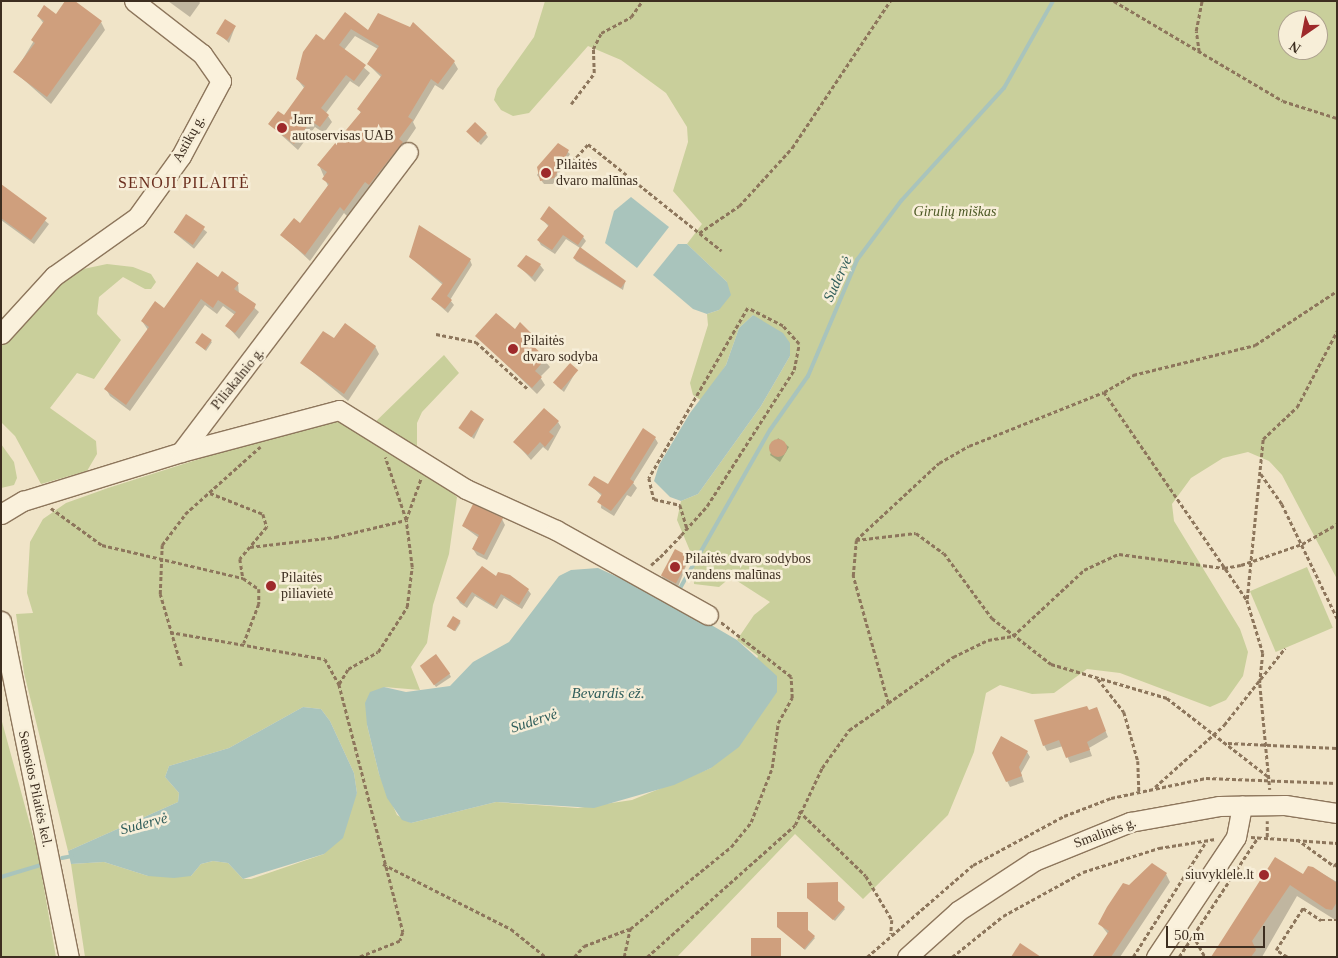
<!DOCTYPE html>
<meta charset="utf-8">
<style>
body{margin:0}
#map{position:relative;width:1338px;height:958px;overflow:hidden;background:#f0e4c8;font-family:"Times New Roman",serif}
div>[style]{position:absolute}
.green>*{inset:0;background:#c9cf9b;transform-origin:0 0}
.water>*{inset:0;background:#a9c4bc}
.shadow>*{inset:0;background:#0003;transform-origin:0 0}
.stream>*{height:4px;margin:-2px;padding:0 2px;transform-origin:2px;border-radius:2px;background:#a9c4bc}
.building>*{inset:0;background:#cf9f7d;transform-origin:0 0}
.round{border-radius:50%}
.path>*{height:2.5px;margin-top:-1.25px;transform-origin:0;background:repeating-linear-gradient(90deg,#8d765c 0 4px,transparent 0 6.5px)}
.roads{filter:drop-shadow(1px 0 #8d765c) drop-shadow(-1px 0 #8d765c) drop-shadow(0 1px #8d765c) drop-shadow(0 -1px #8d765c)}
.minor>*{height:19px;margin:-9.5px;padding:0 9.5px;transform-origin:9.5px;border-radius:9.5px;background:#faf1dc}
.dots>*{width:14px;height:14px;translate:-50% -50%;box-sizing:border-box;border:2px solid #f7eed8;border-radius:50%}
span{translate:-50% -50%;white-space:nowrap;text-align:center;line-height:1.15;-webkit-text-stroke:5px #f7eed8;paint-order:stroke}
.poi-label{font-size:14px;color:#3d2e20}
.left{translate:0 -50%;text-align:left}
.right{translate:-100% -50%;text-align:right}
.street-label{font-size:14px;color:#3d2e20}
.park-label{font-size:14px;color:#4d5a26;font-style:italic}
.water-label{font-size:15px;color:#2f5d5a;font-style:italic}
.quarter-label{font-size:16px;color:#6b2e1e;letter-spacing:1px}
.frame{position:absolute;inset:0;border:2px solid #3d2e20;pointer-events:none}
.north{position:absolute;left:1278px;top:10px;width:50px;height:50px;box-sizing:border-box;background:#f7eed8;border:1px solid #ada18e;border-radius:50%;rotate:213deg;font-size:14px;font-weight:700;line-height:20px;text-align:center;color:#3d2e20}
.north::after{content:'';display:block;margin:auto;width:18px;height:22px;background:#9e2a2b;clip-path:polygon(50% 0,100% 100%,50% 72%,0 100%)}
.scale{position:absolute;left:1166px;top:926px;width:99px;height:22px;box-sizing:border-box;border:2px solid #3d2e20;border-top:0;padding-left:6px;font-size:15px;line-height:18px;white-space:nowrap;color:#3d2e20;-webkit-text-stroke:4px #f7eed8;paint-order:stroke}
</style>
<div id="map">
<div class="green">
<div style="clip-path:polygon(evenodd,545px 1px,1337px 1px,1337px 579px,1282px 475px,1269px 461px,1248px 452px,1223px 458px,1191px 478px,1172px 504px,1174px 521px,1240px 629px,1248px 652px,1243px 676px,1226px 700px,1210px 707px,1120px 673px,1087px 669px,1054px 693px,1032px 694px,1000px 685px,986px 693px,974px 752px,948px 815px,863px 899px,795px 834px,677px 957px,85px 957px,71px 864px,104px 862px,148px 876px,191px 876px,201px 864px,213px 861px,228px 863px,243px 879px,251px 879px,324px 854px,357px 793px,354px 773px,330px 721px,321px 709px,303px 707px,229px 748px,169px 766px,165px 777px,179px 793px,178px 802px,68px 851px,24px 673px,16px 614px,33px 613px,27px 593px,30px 542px,43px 519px,66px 503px,108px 488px,332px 417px,367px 430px,444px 355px,459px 373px,422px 412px,417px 423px,417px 463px,457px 497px,449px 554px,433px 605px,427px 643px,411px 667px,420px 690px,384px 687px,367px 725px,379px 774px,397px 815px,411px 823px,496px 802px,578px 808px,632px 800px,711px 768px,758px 656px,737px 640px,754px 615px,770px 602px,731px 577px,719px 587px,694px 584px,693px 558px,677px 520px,681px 501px,698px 494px,761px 406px,790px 356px,753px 315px,739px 328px,726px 365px,702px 401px,693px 395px,690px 383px,708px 325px,707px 314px,719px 310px,727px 282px,687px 244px,702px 224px,673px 191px,688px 142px,687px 127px,666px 93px,621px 60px,588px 46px,529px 113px,513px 116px,501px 110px,494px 100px,497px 89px,534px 37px,545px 1px,1288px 20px,1318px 20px,1318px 50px,1288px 50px,1288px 20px)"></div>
<div style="clip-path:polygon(107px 264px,133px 267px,151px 274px,156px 282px,151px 289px,145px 289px,123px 277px,99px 297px,97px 314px,121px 340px,94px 379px,77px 373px,50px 408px,96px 441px,97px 454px,87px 471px,41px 484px,15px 436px,1px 422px,1px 344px,69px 272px)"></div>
<div style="clip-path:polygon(1px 444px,14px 462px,17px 478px,14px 485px,1px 488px)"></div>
<div style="left:1307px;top:567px;width:66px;height:62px;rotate:67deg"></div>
<div style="clip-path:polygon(1px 718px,38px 854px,56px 957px,1px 957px)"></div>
</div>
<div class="water">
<div style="clip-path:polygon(631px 197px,669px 227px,637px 268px,605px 243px,614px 211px)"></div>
<div style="clip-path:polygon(678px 244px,687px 244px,727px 282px,731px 295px,719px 310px,707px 314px,693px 309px,653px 275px)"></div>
<div style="clip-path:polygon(753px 315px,783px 333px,790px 343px,790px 356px,761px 406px,698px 494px,681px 501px,670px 497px,654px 481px,659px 465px,690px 413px,726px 365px,739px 328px)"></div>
<div style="clip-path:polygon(598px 568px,672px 602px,737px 640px,777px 676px,777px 692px,739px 747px,711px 768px,674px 785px,594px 808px,496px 802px,411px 823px,402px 820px,387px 798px,379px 774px,367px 725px,365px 703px,370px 692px,384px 687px,406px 692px,450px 686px,473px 662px,509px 642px,559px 576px,571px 570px)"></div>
<div style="clip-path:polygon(303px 707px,321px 709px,330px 721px,354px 773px,357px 793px,343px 838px,324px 854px,243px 879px,228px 863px,213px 861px,201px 864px,191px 876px,174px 878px,148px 876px,104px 862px,71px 864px,68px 851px,178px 802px,179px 793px,165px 777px,169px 766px,229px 748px)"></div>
</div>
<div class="shadow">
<div style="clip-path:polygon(168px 1px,199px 1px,200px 3px,190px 17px)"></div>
<div style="clip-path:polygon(345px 14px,369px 32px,454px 62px,458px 69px,443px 90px,435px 85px,413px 122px,416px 128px,373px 191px,369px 188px,348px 217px,344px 213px,310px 261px,282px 235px,301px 224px,328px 186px,319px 165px,361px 113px,359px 109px,381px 77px,368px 64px,378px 49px,355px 36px,344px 50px,370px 73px,359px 87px,350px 81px,326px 113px,332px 122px,324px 133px,315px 127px,298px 150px,269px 124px,284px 116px,305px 89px,297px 79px)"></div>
<div style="clip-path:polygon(38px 16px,101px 22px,105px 30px,51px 104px,15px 72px,44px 24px)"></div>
<div style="clip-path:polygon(235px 27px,229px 43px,218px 33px)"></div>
<div style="clip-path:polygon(468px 132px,486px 134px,488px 137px,481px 145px)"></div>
<div style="clip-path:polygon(559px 144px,570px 154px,553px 184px,544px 184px,537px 175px)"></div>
<div style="clip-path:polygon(1px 185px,49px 224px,34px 244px,1px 220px)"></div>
<div style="left:187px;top:216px;width:26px;height:21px;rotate:39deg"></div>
<div style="clip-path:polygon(542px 219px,583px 237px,586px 241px,580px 249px,625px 282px,623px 290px,576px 261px,574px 258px,580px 248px,566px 239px,555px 254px,541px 245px,538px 240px,549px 227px)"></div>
<div style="clip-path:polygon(410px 257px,470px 260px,472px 265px,450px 300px,454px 305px,448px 313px,432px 299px,443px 285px)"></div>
<div style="clip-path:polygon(540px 265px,544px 270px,535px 282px,519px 266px)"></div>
<div style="clip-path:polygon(218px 278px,238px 284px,239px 294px,259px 312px,239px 339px,227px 326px,235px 315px,223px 306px,217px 314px,205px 305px,130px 411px,110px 396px,106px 389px,148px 330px,142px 321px)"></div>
<div style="clip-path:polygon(515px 330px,531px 334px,536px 342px,532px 346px,550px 367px,540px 377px,545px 385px,537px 394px,477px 336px)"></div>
<div style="clip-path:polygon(203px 335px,212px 342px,206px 351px,197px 343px)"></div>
<div style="clip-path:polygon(334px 340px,375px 346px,379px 354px,348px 401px,302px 363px)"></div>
<div style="clip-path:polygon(577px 370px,564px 392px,557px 386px)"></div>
<div style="clip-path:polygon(483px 420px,474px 439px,460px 428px)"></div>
<div style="clip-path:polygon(558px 422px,561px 427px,548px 451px,543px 447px,531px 460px,515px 442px)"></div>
<div style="clip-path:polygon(655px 438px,658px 443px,633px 483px,637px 488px,631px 497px,627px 495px,614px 516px,601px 508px,602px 496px,590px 485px,609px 486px)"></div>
<div style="clip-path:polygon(778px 438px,789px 447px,780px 462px,770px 455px)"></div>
<div style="clip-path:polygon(502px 519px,505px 525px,487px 560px,477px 555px,473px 549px,479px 538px,463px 526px)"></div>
<div style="clip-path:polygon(689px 558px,678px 587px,664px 579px,662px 576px)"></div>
<div style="clip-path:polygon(496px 577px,528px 590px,531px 594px,522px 609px,504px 598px,497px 609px,475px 596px,467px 608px,460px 603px,457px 598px)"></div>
<div style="left:453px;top:618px;width:9px;height:10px;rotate:32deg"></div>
<div style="clip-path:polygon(424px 670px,449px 673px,451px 677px,436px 687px)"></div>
<div style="clip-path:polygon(1098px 713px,1108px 737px,1089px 748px,1092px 756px,1070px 763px,1063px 746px,1047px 751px,1044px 745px)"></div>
<div style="clip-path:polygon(1027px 752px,1030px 757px,1021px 773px,1024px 782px,1010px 787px,1007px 781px)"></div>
<div style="clip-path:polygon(1275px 859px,1303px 875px,1313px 868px,1337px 882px,1337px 921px,1297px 896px,1262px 957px,1213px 957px)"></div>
<div style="clip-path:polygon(1166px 874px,1170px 882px,1120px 957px,1094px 957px,1108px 934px,1100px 924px,1129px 886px)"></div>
<div style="clip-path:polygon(810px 899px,838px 902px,845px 909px,835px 921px)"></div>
<div style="clip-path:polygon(780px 928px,814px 937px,815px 938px,805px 950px)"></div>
</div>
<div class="stream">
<div style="left:679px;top:590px;width:184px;rotate:-60.4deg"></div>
<div style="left:770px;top:430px;width:66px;rotate:-54.9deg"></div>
<div style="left:808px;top:376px;width:126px;rotate:-67.1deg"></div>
<div style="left:857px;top:260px;width:74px;rotate:-53.3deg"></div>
<div style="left:901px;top:201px;width:153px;rotate:-47.7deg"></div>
<div style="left:1004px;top:88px;width:100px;rotate:-60.6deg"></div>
<div style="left:62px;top:858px;width:10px;rotate:-11deg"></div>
<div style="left:1px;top:877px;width:42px;rotate:-16.7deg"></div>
</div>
<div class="building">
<div style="clip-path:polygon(65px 1px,75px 1px,102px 21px,47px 97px,13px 72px,35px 43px,31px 40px,44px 21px,37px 16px,44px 5px,56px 14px)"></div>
<div style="clip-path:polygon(345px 12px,368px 30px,378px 13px,410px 27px,413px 22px,455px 61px,438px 84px,431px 79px,408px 117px,413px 120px,399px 139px,403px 142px,369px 185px,365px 182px,344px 211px,340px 207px,305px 255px,280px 235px,294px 218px,300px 223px,329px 184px,322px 179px,327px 172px,317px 165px,361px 112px,357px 109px,382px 75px,367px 64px,379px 46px,351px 29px,339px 45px,366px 65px,354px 81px,346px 75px,321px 108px,329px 115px,320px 127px,311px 121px,294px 144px,268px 124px,278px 111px,284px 115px,305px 86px,296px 79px,303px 52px,316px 34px,324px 40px)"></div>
<div style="left:225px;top:19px;width:13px;height:17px;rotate:32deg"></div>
<div style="left:475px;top:122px;width:16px;height:13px;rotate:43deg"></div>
<div style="clip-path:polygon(558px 143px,569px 150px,554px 178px,540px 181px,537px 167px)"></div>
<div style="clip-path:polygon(1px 184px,47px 218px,31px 240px,1px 218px)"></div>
<div style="clip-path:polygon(549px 206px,584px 236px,578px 245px,563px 235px,552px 250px,537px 240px,549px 225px,540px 219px)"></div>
<div style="left:186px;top:214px;width:23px;height:22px;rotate:34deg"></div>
<div style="clip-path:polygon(419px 225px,471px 259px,447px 296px,452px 300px,445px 309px,431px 299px,443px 283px,409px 257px)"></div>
<div style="clip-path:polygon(580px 247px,626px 281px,621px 288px,573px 258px)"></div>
<div style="clip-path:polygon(526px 255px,541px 264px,532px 277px,517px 266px)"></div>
<div style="clip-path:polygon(197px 262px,218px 277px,222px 271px,239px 283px,234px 289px,256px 304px,254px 309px,235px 333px,225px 326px,236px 312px,218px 300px,213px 308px,201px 299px,126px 405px,104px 389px,149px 327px,141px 321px,155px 301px,164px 308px)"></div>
<div style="clip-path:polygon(496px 313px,515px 329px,520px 322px,532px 334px,527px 340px,546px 358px,535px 371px,542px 377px,532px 388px,475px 336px)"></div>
<div style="clip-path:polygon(345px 323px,376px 346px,344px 394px,300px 363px,323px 331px,334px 338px)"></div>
<div style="left:202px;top:333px;width:12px;height:12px;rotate:35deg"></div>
<div style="left:570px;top:363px;width:11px;height:26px;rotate:41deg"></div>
<div style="clip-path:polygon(544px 408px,559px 421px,549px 432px,554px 436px,545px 447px,540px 442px,528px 455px,513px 442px)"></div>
<div style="left:471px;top:410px;width:16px;height:22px;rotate:35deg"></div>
<div style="clip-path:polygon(643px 428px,656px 437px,630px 479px,634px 482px,611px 511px,597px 502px,602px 494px,588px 485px,594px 476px,608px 484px)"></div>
<div class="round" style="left:769px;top:439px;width:18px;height:18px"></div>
<div style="clip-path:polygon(473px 504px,503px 518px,484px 555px,472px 549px,479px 535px,462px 526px)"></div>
<div style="left:675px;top:549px;width:17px;height:30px;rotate:28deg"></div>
<div style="clip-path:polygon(482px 566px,496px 576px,498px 572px,510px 575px,529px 589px,519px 605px,501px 594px,494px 606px,472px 592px,464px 604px,456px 598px)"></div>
<div style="left:453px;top:616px;width:9px;height:12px;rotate:32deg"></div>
<div style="left:436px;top:654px;width:24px;height:20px;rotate:54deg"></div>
<div style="clip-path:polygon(1087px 706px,1089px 710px,1097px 707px,1106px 731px,1087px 742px,1090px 750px,1066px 758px,1059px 740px,1043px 746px,1034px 720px)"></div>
<div style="clip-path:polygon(1001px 736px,1028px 751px,1019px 767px,1022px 776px,1006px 782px,992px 753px)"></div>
<div style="clip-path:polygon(1275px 857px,1303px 874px,1308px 866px,1313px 867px,1337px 883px,1337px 902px,1332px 910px,1326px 909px,1290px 885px,1252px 941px,1256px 950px,1251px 957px,1211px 957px)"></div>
<div style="clip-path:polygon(1152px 863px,1167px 873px,1111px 957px,1092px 957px,1109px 931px,1098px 924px,1107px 907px,1123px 883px,1129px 885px)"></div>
<div style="clip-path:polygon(838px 882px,838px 901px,845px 907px,833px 920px,807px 898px,807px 883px)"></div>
<div style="clip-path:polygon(777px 912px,808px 912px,808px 930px,815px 936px,804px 949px,777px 927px)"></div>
<div style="left:751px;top:938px;width:30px;height:19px"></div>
<div style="clip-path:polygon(1020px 943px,1041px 957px,1011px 957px)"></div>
</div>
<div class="path">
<div style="left:1114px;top:1px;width:196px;rotate:30.6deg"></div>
<div style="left:1283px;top:101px;width:57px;rotate:17.5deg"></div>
<div style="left:1199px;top:52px;width:21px;rotate:-98deg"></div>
<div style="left:1196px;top:31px;width:31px;rotate:-79deg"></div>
<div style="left:571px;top:104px;width:39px;rotate:-53deg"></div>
<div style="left:594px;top:73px;width:24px;rotate:-92deg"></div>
<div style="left:593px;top:49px;width:18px;rotate:-63deg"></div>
<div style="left:601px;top:33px;width:34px;rotate:-28deg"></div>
<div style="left:631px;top:17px;width:19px;rotate:-55deg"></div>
<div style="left:572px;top:162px;width:24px;rotate:-48deg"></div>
<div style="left:588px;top:144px;width:171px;rotate:38.6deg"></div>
<div style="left:699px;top:233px;width:48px;rotate:-34deg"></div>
<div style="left:739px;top:206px;width:79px;rotate:-47.6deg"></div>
<div style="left:792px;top:148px;width:177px;rotate:-56.3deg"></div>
<div style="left:436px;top:334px;width:41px;rotate:11.3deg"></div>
<div style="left:476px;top:342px;width:70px;rotate:42.1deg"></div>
<div style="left:1104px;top:392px;width:252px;rotate:55.5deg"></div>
<div style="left:1247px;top:600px;width:55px;rotate:73.2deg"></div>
<div style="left:1263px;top:653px;width:31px;rotate:96deg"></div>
<div style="left:1260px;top:684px;width:106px;rotate:84.6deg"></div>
<div style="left:1261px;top:474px;width:37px;rotate:55deg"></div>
<div style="left:1282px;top:504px;width:127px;rotate:64.2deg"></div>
<div style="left:210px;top:493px;width:57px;rotate:21.6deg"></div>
<div style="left:263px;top:514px;width:14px;rotate:73deg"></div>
<div style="left:267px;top:527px;width:42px;rotate:130.2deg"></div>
<div style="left:240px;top:559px;width:19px;rotate:81deg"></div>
<div style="left:243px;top:578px;width:19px;rotate:35deg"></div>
<div style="left:259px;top:589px;width:15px;rotate:90deg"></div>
<div style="left:259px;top:604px;width:42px;rotate:111deg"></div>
<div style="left:51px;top:508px;width:63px;rotate:36deg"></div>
<div style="left:102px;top:545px;width:145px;rotate:13.2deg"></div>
<div style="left:856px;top:540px;width:60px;rotate:-6.7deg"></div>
<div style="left:916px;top:533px;width:34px;rotate:36deg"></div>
<div style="left:944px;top:553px;width:81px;rotate:53.6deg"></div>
<div style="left:992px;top:618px;width:75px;rotate:37.9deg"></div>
<div style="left:1051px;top:664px;width:121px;rotate:16.3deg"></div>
<div style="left:1167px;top:698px;width:130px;rotate:37.8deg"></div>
<div style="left:250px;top:547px;width:86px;rotate:-6.7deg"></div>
<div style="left:335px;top:537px;width:73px;rotate:-13.5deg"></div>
<div style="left:406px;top:520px;width:45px;rotate:-70.3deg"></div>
<div style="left:651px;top:565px;width:12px;rotate:-42deg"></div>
<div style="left:660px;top:557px;width:30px;rotate:-46deg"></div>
<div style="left:681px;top:535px;width:39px;rotate:-48deg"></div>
<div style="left:707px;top:506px;width:161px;rotate:-57.4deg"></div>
<div style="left:794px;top:370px;width:26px;rotate:-79deg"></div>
<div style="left:799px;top:344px;width:24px;rotate:-132deg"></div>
<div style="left:783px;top:326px;width:39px;rotate:-153deg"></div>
<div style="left:748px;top:308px;width:197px;rotate:120.2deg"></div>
<div style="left:649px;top:478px;width:22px;rotate:77deg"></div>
<div style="left:654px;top:499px;width:27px;rotate:13deg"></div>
<div style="left:680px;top:505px;width:24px;rotate:73deg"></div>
<div style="left:1247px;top:599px;width:161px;rotate:-84.3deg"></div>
<div style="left:1263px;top:439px;width:47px;rotate:-43.3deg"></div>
<div style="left:1297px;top:407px;width:86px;rotate:-62.2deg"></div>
<div style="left:170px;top:632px;width:157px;rotate:9.9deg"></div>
<div style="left:325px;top:659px;width:29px;rotate:61deg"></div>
<div style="left:339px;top:684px;width:256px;rotate:75.5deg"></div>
<div style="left:403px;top:932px;width:9px;rotate:108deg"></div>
<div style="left:400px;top:941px;width:43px;rotate:158.2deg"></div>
<div style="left:181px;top:666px;width:75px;rotate:-106.3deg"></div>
<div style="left:160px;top:594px;width:49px;rotate:-87.7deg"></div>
<div style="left:162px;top:545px;width:39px;rotate:-53deg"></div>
<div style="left:185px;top:514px;width:101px;rotate:-41.8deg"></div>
<div style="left:1098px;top:679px;width:42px;rotate:51.8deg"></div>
<div style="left:1124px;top:712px;width:51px;rotate:74.1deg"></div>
<div style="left:1138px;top:761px;width:30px;rotate:88deg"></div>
<div style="left:339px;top:684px;width:17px;rotate:-59deg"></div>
<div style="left:348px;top:669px;width:34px;rotate:-30deg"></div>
<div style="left:378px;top:652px;width:54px;rotate:-57.2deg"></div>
<div style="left:407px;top:607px;width:40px;rotate:-82.9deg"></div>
<div style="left:412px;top:567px;width:47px;rotate:-97.3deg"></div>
<div style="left:406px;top:520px;width:66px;rotate:-108.4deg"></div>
<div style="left:888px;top:703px;width:80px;rotate:-35.3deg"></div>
<div style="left:953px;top:657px;width:39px;rotate:-26deg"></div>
<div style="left:988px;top:640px;width:25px;rotate:-9deg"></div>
<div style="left:1013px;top:636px;width:97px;rotate:-42.9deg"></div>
<div style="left:1084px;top:570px;width:38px;rotate:-25deg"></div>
<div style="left:1119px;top:554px;width:106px;rotate:7.6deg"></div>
<div style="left:1224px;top:568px;width:17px;rotate:-10deg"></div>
<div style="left:1241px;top:565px;width:65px;rotate:-19deg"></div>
<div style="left:1302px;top:544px;width:40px;rotate:-29.7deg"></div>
<div style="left:1228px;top:743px;width:109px;rotate:2.6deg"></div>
<div style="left:1155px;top:787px;width:93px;rotate:-41.9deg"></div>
<div style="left:1224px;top:725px;width:98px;rotate:-51.6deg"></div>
<div style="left:799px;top:811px;width:93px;rotate:44.1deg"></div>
<div style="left:866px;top:876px;width:51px;rotate:59.4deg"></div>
<div style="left:892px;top:920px;width:14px;rotate:94deg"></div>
<div style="left:1251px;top:837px;width:86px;rotate:4deg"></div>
<div style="left:1267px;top:837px;width:16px;rotate:-90deg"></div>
<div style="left:1297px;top:839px;width:46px;rotate:36.1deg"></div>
<div style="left:1334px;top:866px;width:4px;rotate:-45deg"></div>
<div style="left:383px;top:864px;width:144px;rotate:26.9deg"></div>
<div style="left:511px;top:929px;width:45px;rotate:38.7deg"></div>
<div style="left:1193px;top:935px;width:25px;rotate:61deg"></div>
<div style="left:574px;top:957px;width:15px;rotate:-48deg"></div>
<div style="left:584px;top:946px;width:48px;rotate:-20.7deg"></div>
<div style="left:624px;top:957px;width:29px;rotate:-78deg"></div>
<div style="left:630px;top:929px;width:130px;rotate:-39.1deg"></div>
<div style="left:731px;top:847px;width:32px;rotate:-51deg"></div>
<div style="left:751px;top:822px;width:58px;rotate:-68.7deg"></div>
<div style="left:772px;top:768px;width:45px;rotate:-82.4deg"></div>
<div style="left:778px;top:723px;width:29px;rotate:-61deg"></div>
<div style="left:792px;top:698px;width:21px;rotate:-93deg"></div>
<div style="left:791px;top:677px;width:90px;rotate:-142.2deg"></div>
<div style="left:647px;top:957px;width:198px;rotate:-41.7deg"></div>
<div style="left:795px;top:825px;width:63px;rotate:-64.7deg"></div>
<div style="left:822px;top:768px;width:47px;rotate:-54.6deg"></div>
<div style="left:849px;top:730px;width:47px;rotate:-34.7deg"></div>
<div style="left:888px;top:703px;width:132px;rotate:-105.4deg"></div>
<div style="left:853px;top:576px;width:36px;rotate:-85deg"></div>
<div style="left:856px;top:540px;width:113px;rotate:-42.9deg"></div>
<div style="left:939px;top:463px;width:34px;rotate:-30deg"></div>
<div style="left:969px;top:446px;width:145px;rotate:-21.8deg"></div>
<div style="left:1104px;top:392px;width:34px;rotate:-30deg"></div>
<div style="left:1133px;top:375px;width:126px;rotate:-13.8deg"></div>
<div style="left:1255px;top:345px;width:98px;rotate:-33.4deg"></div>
<div style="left:867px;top:957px;width:140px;rotate:-41deg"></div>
<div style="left:973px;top:865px;width:103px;rotate:-28.3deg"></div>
<div style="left:1064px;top:816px;width:50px;rotate:-21deg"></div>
<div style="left:1111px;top:798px;width:97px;rotate:-11.9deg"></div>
<div style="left:1206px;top:778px;width:131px;rotate:2.2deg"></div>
<div style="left:952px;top:957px;width:65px;rotate:-38.8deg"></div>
<div style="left:1003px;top:916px;width:91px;rotate:-28.8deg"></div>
<div style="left:1083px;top:872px;width:80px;rotate:-17.5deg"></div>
<div style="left:1159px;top:848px;width:57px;rotate:-9.1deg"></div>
<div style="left:1133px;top:957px;width:138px;rotate:-57.7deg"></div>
<div style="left:1179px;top:957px;width:144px;rotate:-56.6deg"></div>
<div style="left:1287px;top:957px;width:13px;rotate:-148deg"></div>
<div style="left:1276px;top:950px;width:50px;rotate:-57.3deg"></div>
<div style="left:1303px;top:908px;width:22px;rotate:34deg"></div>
<div style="left:1321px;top:920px;width:16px"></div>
</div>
<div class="roads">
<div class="minor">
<div style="left:1px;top:334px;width:79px;rotate:-47.6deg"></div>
<div style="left:54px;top:276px;width:102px;rotate:-35.4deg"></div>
<div style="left:137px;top:217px;width:75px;rotate:-54.2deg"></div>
<div style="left:181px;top:156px;width:85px;rotate:-61.9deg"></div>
<div style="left:221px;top:81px;width:33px;rotate:-125deg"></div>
<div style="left:202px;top:54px;width:86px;rotate:-142.1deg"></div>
<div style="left:181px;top:452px;width:163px;rotate:-14.9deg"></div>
<div style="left:339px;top:410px;width:150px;rotate:31.9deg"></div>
<div style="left:466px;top:489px;width:99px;rotate:24.5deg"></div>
<div style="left:556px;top:530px;width:174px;rotate:29.2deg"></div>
<div style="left:1px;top:514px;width:26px;rotate:-31deg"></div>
<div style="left:23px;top:501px;width:165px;rotate:-17.2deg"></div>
<div style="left:181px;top:452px;width:376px;rotate:-52.9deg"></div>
<div style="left:1px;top:621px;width:343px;rotate:78.6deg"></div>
<div style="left:907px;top:957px;width:69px;rotate:-42deg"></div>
<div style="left:958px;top:911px;width:91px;rotate:-33.3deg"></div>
<div style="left:1034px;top:861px;width:104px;rotate:-22.1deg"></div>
<div style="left:1130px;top:822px;width:90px;rotate:-10.2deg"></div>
<div style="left:1219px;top:806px;width:66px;rotate:-0.9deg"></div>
<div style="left:1285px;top:805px;width:53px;rotate:8.7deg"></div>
<div style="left:1156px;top:957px;width:144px;rotate:-56.3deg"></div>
<div style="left:1236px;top:837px;width:32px;rotate:-79deg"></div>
</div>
</div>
<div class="dots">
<div style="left:282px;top:128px;background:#9e2a2b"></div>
<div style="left:546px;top:173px;background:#9e2a2b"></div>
<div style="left:513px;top:349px;background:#9e2a2b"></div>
<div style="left:675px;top:567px;background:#9e2a2b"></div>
<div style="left:271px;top:586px;background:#9e2a2b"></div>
<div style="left:1264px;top:875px;background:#9e2a2b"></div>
</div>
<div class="poi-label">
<span class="left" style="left:292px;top:128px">Jarr<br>autoservisas UAB</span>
<span class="left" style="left:556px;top:173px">Pilaitės<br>dvaro malūnas</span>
<span class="left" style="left:523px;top:349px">Pilaitės<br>dvaro sodyba</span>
<span class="left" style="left:685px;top:567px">Pilaitės dvaro sodybos<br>vandens malūnas</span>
<span class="left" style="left:281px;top:586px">Pilaitės<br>piliavietė</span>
<span class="right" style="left:1254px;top:875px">siuvyklele.lt</span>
</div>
<div class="street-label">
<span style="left:189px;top:139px;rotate:-61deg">Astikų g.</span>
<span style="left:238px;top:379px;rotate:-51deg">Piliakalnio g.</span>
<span style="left:35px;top:789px;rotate:78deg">Senosios Pilaitės kel.</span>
<span style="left:1105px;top:833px;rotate:-20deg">Smalinės g.</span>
</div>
<div class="park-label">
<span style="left:955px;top:212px">Girulių miškas</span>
</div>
<div class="water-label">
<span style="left:838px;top:279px;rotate:-65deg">Sudervė</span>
<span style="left:608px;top:694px">Bevardis ež.</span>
<span style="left:534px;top:721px;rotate:-18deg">Sudervė</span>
<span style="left:144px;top:824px;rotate:-15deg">Sudervė</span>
</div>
<div class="quarter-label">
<span style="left:184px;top:183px">SENOJI PILAITĖ</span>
</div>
<div class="frame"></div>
<div class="north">N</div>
<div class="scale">50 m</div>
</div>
